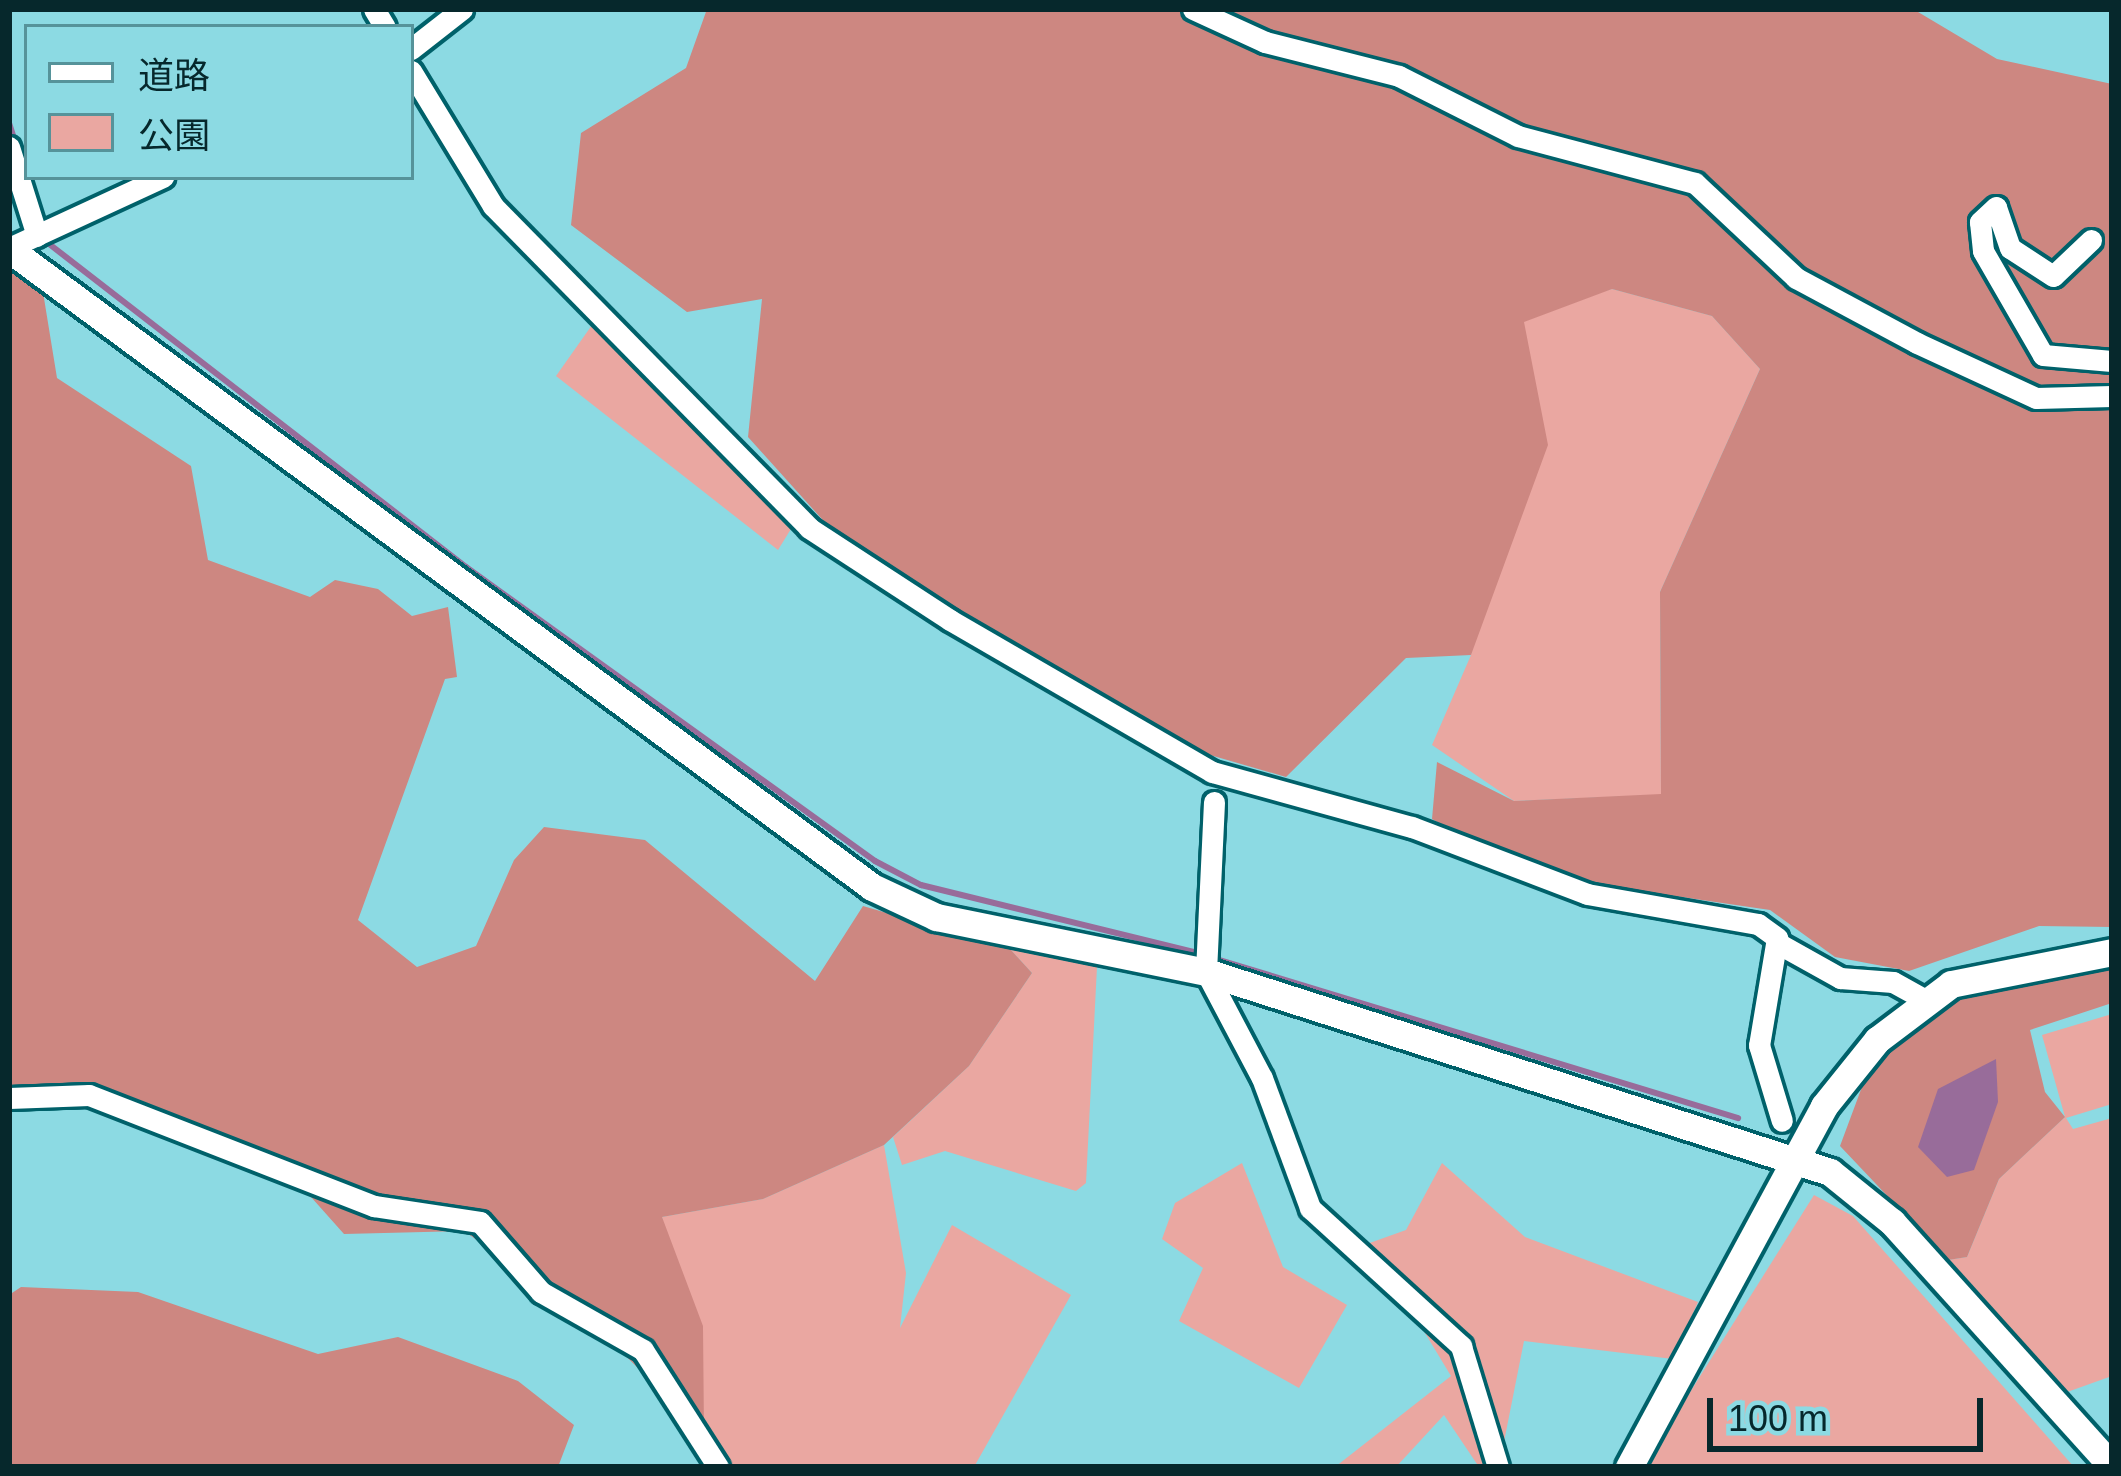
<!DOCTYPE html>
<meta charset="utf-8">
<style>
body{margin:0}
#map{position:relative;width:2121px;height:1476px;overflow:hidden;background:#8cdae3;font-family:Arial,"Noto Sans JP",sans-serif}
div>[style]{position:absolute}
.green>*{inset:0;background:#eaa7a1}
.forest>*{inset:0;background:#cd8781}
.water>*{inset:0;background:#986c9a}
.stream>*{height:6px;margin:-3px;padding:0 3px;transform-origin:3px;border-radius:3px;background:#986c9a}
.roads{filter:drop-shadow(3px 0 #00616a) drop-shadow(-3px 0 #00616a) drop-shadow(0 3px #00616a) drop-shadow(0 -3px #00616a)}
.minor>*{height:21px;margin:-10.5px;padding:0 10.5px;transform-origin:10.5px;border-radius:10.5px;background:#fff}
.tertiary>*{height:27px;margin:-13.5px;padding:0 13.5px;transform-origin:13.5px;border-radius:13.5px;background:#fff}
span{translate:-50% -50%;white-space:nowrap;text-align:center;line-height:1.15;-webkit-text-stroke:12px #8cdae3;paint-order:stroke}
.frame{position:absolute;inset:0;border:12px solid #06282c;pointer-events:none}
.legend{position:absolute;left:24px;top:24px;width:390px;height:156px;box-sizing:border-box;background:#8cdae3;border:3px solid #56939a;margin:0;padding:15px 21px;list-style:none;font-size:36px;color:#06282c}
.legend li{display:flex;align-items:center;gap:24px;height:60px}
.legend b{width:60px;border:3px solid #56939a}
.scale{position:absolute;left:1707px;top:1398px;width:276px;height:54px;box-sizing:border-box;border:6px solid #06282c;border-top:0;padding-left:15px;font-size:36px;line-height:42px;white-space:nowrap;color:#06282c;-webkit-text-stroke:9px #8cdae3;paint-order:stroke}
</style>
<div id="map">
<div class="green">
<div style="clip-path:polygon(1612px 289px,1712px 316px,1760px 369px,1660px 592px,1661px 795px,1514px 801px,1432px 745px,1471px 655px,1512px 315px)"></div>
<div style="clip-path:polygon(592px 325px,794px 524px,778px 550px,556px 376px)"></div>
<div style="clip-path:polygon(1010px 949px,1097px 967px,1086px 1183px,1076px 1191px,945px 1151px,902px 1165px,893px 1137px,969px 1066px,1032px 973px)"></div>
<div style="clip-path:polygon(2112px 1014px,2112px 1104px,2066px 1118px,2073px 1129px,2112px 1118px,2112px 1376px,2056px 1396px,1948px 1260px,1967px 1257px,1999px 1179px,2065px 1117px,2042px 1035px)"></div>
<div style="clip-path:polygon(884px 1145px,906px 1273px,900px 1328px,952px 1225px,1071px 1295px,974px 1467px,731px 1467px,704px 1433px,662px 1217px,763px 1199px)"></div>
<div style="clip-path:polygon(1242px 1163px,1283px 1267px,1347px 1305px,1299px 1388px,1179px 1321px,1203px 1268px,1162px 1239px,1175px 1203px)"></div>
<div style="clip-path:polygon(1442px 1163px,1525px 1237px,1698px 1302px,1673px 1359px,1524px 1341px,1499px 1467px,1479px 1467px,1444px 1415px,1396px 1467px,1335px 1467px,1451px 1376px,1402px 1295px,1350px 1250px,1406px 1230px)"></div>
<div style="clip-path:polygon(1814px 1195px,1853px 1216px,2074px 1467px,1643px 1467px)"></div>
</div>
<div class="forest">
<div style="clip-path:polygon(707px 9px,1913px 9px,1997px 59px,2112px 84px,2112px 927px,2039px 926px,1909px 971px,1835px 957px,1770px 910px,1525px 874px,1432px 819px,1437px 762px,1514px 801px,1661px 794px,1660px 592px,1760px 369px,1712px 316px,1612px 289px,1524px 322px,1548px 445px,1471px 655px,1406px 658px,1286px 777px,1210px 755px,1063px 676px,830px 528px,748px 437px,762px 299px,687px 312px,571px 225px,581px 133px,686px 68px)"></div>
<div style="clip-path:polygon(9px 271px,42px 286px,57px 378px,191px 466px,208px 560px,310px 597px,335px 580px,378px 589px,412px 616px,448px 607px,457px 677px,445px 679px,358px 920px,417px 967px,476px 946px,514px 860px,544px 827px,645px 840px,815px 981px,863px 906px,1010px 949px,1032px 973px,969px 1066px,884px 1145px,763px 1199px,662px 1217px,703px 1326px,704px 1433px,585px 1316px,464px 1231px,344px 1234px,311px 1197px,116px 1096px,9px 1105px)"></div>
<div style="clip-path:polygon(2112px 967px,2112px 1003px,2030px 1030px,2045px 1092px,2065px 1117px,1999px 1179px,1967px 1257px,1948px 1260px,1840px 1146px,1869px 1068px,1956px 999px)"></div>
<div style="clip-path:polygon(21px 1287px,138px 1292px,318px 1354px,398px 1337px,518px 1381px,574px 1425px,558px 1467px,9px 1467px,9px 1295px)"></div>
</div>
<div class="water">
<div style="clip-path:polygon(1996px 1059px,1998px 1102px,1974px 1170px,1947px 1177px,1918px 1147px,1938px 1089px)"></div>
</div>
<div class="stream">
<div style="left:9px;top:123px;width:19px;rotate:72deg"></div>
<div style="left:44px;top:240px;width:534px;rotate:37.77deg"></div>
<div style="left:466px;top:567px;width:504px;rotate:35.71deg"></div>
<div style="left:875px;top:861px;width:52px;rotate:27.6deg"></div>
<div style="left:921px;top:885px;width:288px;rotate:13.8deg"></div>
<div style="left:1213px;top:958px;width:549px;rotate:16.95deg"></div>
</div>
<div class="roads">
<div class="minor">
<div style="left:374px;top:9px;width:21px;rotate:59deg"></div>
<div style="left:1193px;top:9px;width:79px;rotate:24.6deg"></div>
<div style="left:1265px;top:42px;width:138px;rotate:14.2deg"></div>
<div style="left:1399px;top:76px;width:133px;rotate:26.8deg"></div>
<div style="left:1518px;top:136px;width:183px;rotate:14.9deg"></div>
<div style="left:1695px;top:183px;width:139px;rotate:43.2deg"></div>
<div style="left:1796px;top:278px;width:137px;rotate:28.2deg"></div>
<div style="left:1917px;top:343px;width:131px;rotate:24.8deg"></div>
<div style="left:2036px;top:398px;width:76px;rotate:-1.5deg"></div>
<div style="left:411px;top:49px;width:65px;rotate:-38.1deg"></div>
<div style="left:411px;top:71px;width:158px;rotate:58.7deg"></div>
<div style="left:493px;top:206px;width:451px;rotate:45.5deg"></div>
<div style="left:809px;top:528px;width:168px;rotate:33.1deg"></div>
<div style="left:950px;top:620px;width:303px;rotate:30.1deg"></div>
<div style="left:1212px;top:772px;width:207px;rotate:15.4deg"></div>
<div style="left:1412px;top:827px;width:187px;rotate:20.9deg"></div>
<div style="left:1587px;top:894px;width:174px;rotate:10deg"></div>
<div style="left:1758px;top:924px;width:24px;rotate:36deg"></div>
<div style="left:1777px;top:938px;width:109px;rotate:99.5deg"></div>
<div style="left:1759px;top:1045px;width:79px;rotate:73.2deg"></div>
<div style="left:9px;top:147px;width:93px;rotate:72.5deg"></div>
<div style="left:2091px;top:240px;width:52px;rotate:136.5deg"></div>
<div style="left:2053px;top:276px;width:51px;rotate:-146.9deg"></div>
<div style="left:2010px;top:248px;width:43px;rotate:-108.9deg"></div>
<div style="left:1996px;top:207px;width:22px;rotate:137deg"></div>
<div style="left:1980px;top:222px;width:29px;rotate:84deg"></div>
<div style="left:1983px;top:251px;width:120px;rotate:60deg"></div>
<div style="left:2043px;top:355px;width:69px;rotate:5deg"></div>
<div style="left:9px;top:248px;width:170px;rotate:-24.8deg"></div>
<div style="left:1214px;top:802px;width:170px;rotate:92.7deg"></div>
<div style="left:1206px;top:972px;width:120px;rotate:62.2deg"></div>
<div style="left:1262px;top:1078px;width:139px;rotate:69.7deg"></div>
<div style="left:1310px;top:1208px;width:205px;rotate:42.4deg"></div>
<div style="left:1461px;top:1346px;width:127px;rotate:73deg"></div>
<div style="left:1781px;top:945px;width:68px;rotate:29.2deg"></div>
<div style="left:1840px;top:978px;width:53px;rotate:4.3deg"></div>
<div style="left:1893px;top:982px;width:37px;rotate:29deg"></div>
<div style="left:9px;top:1098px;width:80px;rotate:-2.1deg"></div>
<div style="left:89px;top:1095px;width:306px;rotate:21.3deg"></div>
<div style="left:374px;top:1206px;width:107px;rotate:8.6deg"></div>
<div style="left:480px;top:1222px;width:93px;rotate:48.9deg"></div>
<div style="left:541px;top:1292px;width:117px;rotate:29.6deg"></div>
<div style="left:643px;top:1350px;width:139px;rotate:57.3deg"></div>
</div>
<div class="tertiary">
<div style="left:9px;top:249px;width:1073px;rotate:36.47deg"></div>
<div style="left:872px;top:887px;width:71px;rotate:25.1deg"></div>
<div style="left:936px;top:917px;width:276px;rotate:11.5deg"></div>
<div style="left:1206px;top:972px;width:655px;rotate:17.77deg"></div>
<div style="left:1830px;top:1172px;width:80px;rotate:38.9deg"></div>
<div style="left:1892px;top:1222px;width:329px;rotate:48deg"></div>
<div style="left:1629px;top:1467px;width:410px;rotate:-61.6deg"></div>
<div style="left:1824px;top:1106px;width:85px;rotate:-51.2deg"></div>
<div style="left:1877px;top:1040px;width:93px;rotate:-37.1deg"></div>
<div style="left:1951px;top:984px;width:164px;rotate:-11.2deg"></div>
</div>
</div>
<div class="frame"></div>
<ul class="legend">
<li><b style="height:15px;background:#fff"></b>道路</li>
<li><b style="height:33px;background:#eaa7a1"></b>公園</li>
</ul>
<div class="scale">100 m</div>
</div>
